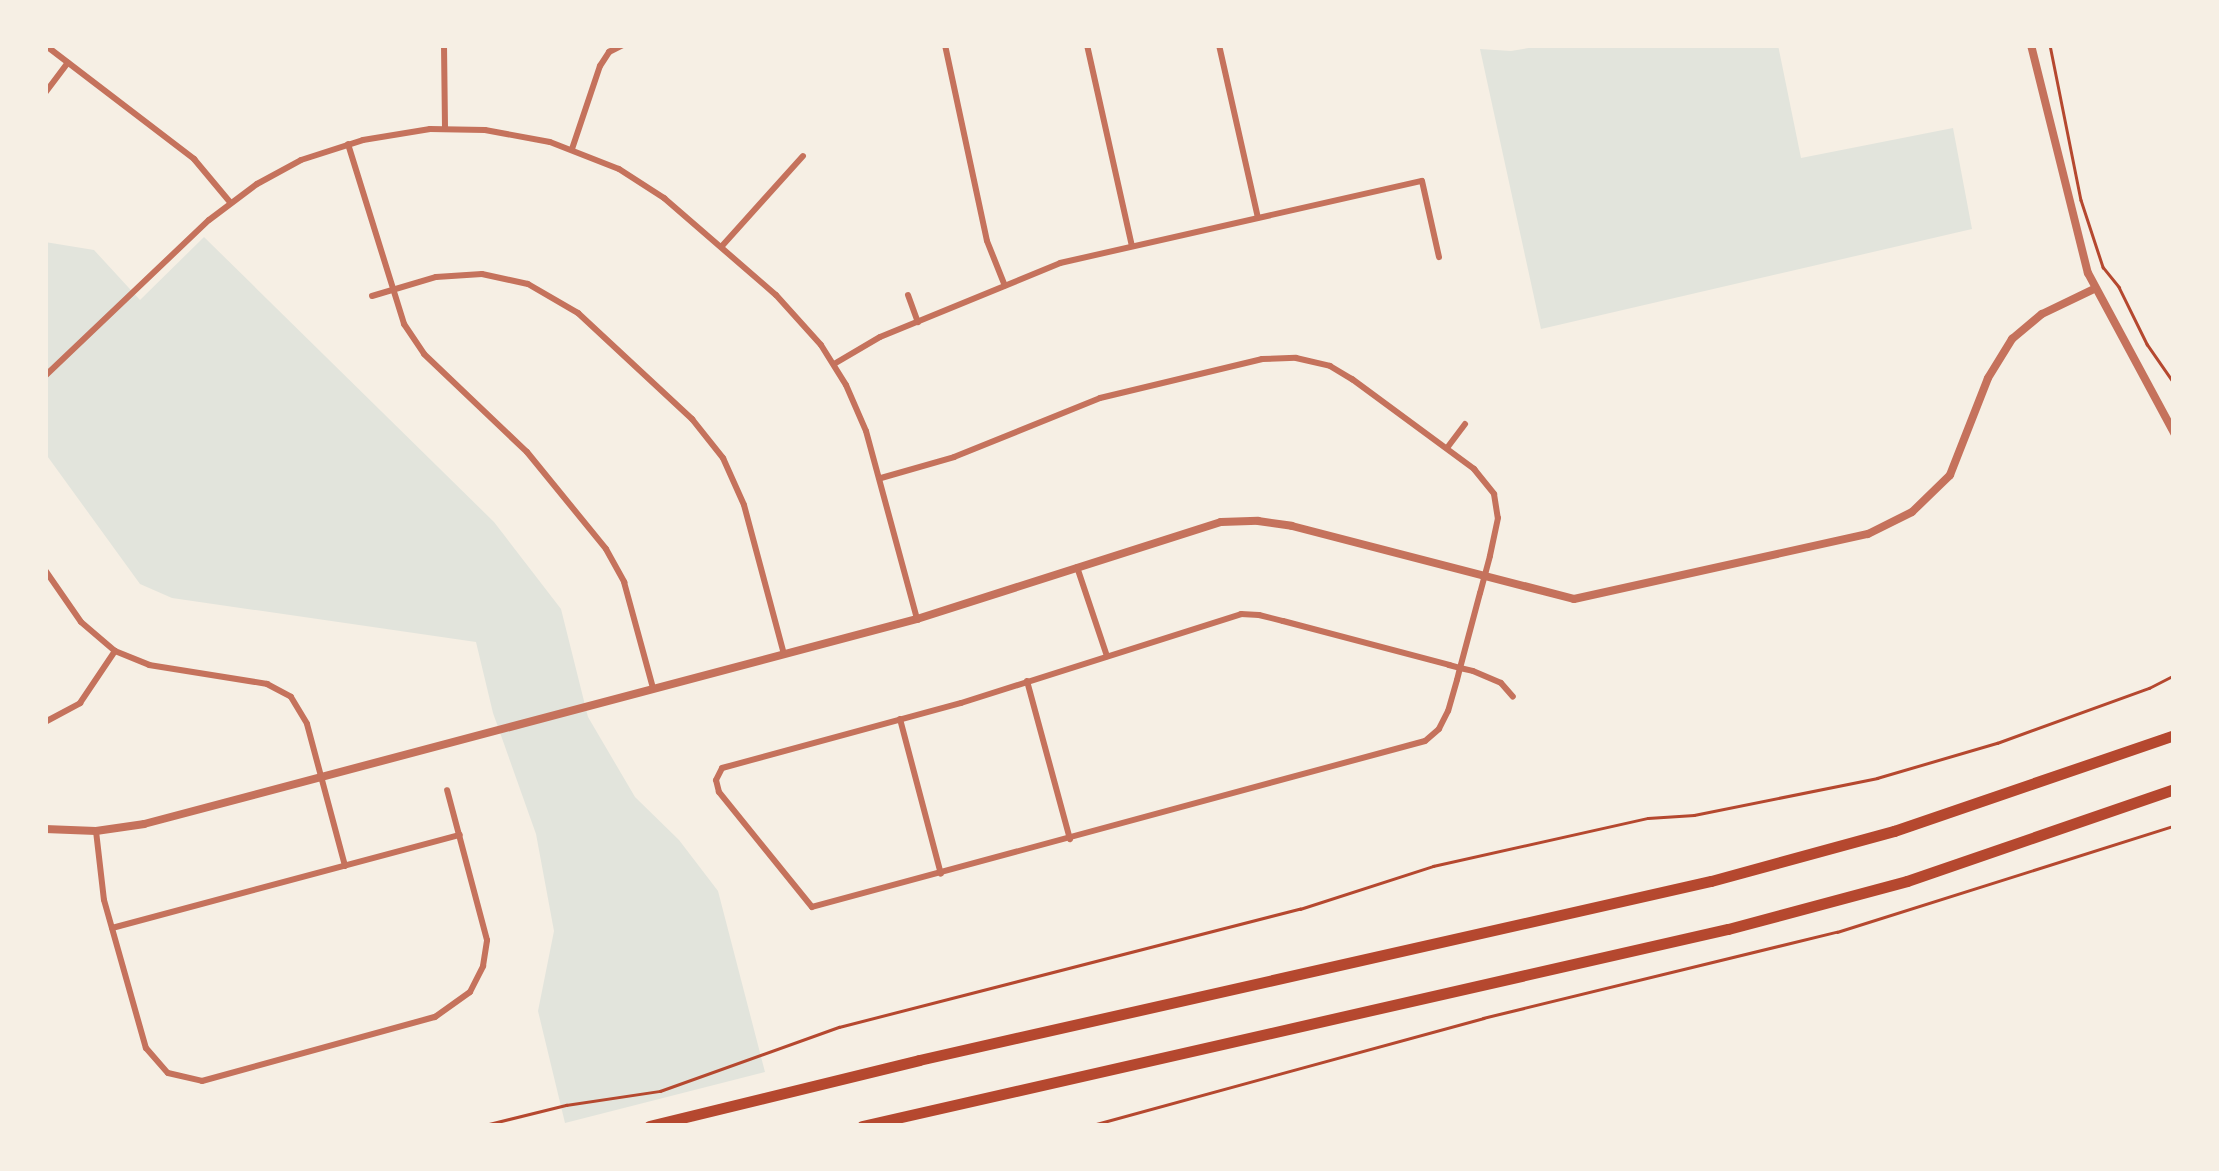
<!DOCTYPE html>
<style>
body{margin:0}
#map{position:relative;width:2219px;height:1171px;overflow:hidden;background:#f6efe4;font-family:"Fira Sans",sans-serif}
div>[style]{position:absolute}
.green>*{inset:0;background:#e2e4dc}
.path>*{height:2.5px;margin:-1.25px;padding:0 1.25px;transform-origin:1.25px;border-radius:1.25px;background:#b5482f}
.minor>*{height:6px;margin:-3px;padding:0 3px;transform-origin:3px;border-radius:3px;background:#c5725c}
.tertiary>*{height:8px;margin:-4px;padding:0 4px;transform-origin:4px;border-radius:4px;background:#c5725c}
.motorway>*{height:11px;margin:-5.5px;padding:0 5.5px;transform-origin:5.5px;border-radius:5.5px;background:#b5482f}
span{translate:-50% -50%;white-space:nowrap;text-align:center;line-height:1.15;-webkit-text-stroke:8px #f6efe4;paint-order:stroke}
.frame{position:absolute;inset:0;border:48px solid #f6efe4;pointer-events:none}
</style>
<div id="map">
<div class="green">
<div style="clip-path:polygon(1546px 45px,1778px 45px,1801px 158px,1953px 128px,1972px 229px,1541px 329px,1480px 49px,1511px 51px)"></div>
<div style="clip-path:polygon(204px 237px,494px 522px,561px 609px,588px 717px,635px 797px,679px 840px,718px 891px,765px 1072px,565px 1123px,538px 1011px,554px 931px,536px 834px,493px 713px,476px 642px,172px 598px,140px 584px,45px 453px,45px 242px,94px 250px,140px 300px)"></div>
</div>
<div class="path">
<div style="left:2050px;top:45px;width:158px;rotate:78.7deg"></div>
<div style="left:2081px;top:200px;width:71px;rotate:71.8deg"></div>
<div style="left:2103px;top:267px;width:26px;rotate:51deg"></div>
<div style="left:2119px;top:287px;width:64px;rotate:63.8deg"></div>
<div style="left:2147px;top:344px;width:47px;rotate:55.3deg"></div>
<div style="left:481px;top:1126px;width:88px;rotate:-13.9deg"></div>
<div style="left:566px;top:1105px;width:95px;rotate:-8.5deg"></div>
<div style="left:660px;top:1091px;width:190px;rotate:-19.7deg"></div>
<div style="left:839px;top:1027px;width:476px;rotate:-14.4deg"></div>
<div style="left:1300px;top:909px;width:140px;rotate:-17.9deg"></div>
<div style="left:1433px;top:866px;width:220px;rotate:-12.6deg"></div>
<div style="left:1648px;top:818px;width:46px;rotate:-3.7deg"></div>
<div style="left:1694px;top:815px;width:187px;rotate:-11.4deg"></div>
<div style="left:1877px;top:778px;width:125px;rotate:-16.3deg"></div>
<div style="left:1997px;top:743px;width:162px;rotate:-19.9deg"></div>
<div style="left:2149px;top:688px;width:28px;rotate:-27deg"></div>
<div style="left:1089px;top:1126px;width:409px;rotate:-15.3deg"></div>
<div style="left:1483px;top:1018px;width:364px;rotate:-13.7deg"></div>
<div style="left:1837px;top:932px;width:353px;rotate:-17.5deg"></div>
</div>
<div class="minor">
<div style="left:45px;top:45px;width:188px;rotate:37.4deg"></div>
<div style="left:194px;top:159px;width:56px;rotate:50.1deg"></div>
<div style="left:444px;top:45px;width:83px;rotate:89.3deg"></div>
<div style="left:945px;top:45px;width:200px;rotate:77.9deg"></div>
<div style="left:987px;top:241px;width:48px;rotate:68.2deg"></div>
<div style="left:1087px;top:45px;width:206px;rotate:77.4deg"></div>
<div style="left:1219px;top:45px;width:177px;rotate:77.3deg"></div>
<div style="left:45px;top:93px;width:38px;rotate:-53deg"></div>
<div style="left:348px;top:144px;width:189px;rotate:72.7deg"></div>
<div style="left:404px;top:324px;width:36px;rotate:56deg"></div>
<div style="left:424px;top:354px;width:142px;rotate:43.6deg"></div>
<div style="left:527px;top:452px;width:125px;rotate:50.8deg"></div>
<div style="left:606px;top:549px;width:38px;rotate:61deg"></div>
<div style="left:624px;top:582px;width:110px;rotate:74.7deg"></div>
<div style="left:572px;top:149px;width:88px;rotate:-71.4deg"></div>
<div style="left:600px;top:66px;width:17px;rotate:-57deg"></div>
<div style="left:609px;top:52px;width:16px;rotate:-27deg"></div>
<div style="left:722px;top:246px;width:121px;rotate:-48deg"></div>
<div style="left:908px;top:295px;width:29px;rotate:70deg"></div>
<div style="left:372px;top:296px;width:67px;rotate:-16.5deg"></div>
<div style="left:436px;top:277px;width:46px;rotate:-3.7deg"></div>
<div style="left:482px;top:274px;width:47px;rotate:12.3deg"></div>
<div style="left:528px;top:284px;width:58px;rotate:30.1deg"></div>
<div style="left:578px;top:313px;width:156px;rotate:42.9deg"></div>
<div style="left:692px;top:419px;width:50px;rotate:51.5deg"></div>
<div style="left:723px;top:458px;width:51px;rotate:65.9deg"></div>
<div style="left:744px;top:505px;width:154px;rotate:75deg"></div>
<div style="left:834px;top:364px;width:53px;rotate:-30.4deg"></div>
<div style="left:880px;top:337px;width:195px;rotate:-22.3deg"></div>
<div style="left:1060px;top:263px;width:371px;rotate:-12.8deg"></div>
<div style="left:1422px;top:181px;width:78px;rotate:77.4deg"></div>
<div style="left:45px;top:376px;width:226px;rotate:-43.6deg"></div>
<div style="left:209px;top:220px;width:60px;rotate:-36.9deg"></div>
<div style="left:257px;top:184px;width:50px;rotate:-28.6deg"></div>
<div style="left:301px;top:160px;width:65px;rotate:-17.9deg"></div>
<div style="left:363px;top:140px;width:68px;rotate:-9.3deg"></div>
<div style="left:430px;top:129px;width:55px;rotate:1deg"></div>
<div style="left:485px;top:130px;width:66px;rotate:10.5deg"></div>
<div style="left:550px;top:142px;width:74px;rotate:21.4deg"></div>
<div style="left:619px;top:169px;width:54px;rotate:32.8deg"></div>
<div style="left:664px;top:198px;width:148px;rotate:40.9deg"></div>
<div style="left:776px;top:295px;width:67px;rotate:48deg"></div>
<div style="left:821px;top:345px;width:47px;rotate:58deg"></div>
<div style="left:846px;top:385px;width:50px;rotate:66.5deg"></div>
<div style="left:866px;top:431px;width:195px;rotate:74.8deg"></div>
<div style="left:1447px;top:448px;width:30px;rotate:-53deg"></div>
<div style="left:881px;top:478px;width:76px;rotate:-16deg"></div>
<div style="left:954px;top:457px;width:157px;rotate:-22deg"></div>
<div style="left:1100px;top:398px;width:167px;rotate:-13.5deg"></div>
<div style="left:1262px;top:359px;width:34px;rotate:-2deg"></div>
<div style="left:1296px;top:358px;width:35px;rotate:13deg"></div>
<div style="left:1330px;top:366px;width:26px;rotate:31deg"></div>
<div style="left:1352px;top:379px;width:152px;rotate:36.4deg"></div>
<div style="left:1474px;top:469px;width:32px;rotate:51deg"></div>
<div style="left:1494px;top:494px;width:24px;rotate:81deg"></div>
<div style="left:1498px;top:518px;width:39px;rotate:102deg"></div>
<div style="left:1490px;top:556px;width:38px;rotate:105deg"></div>
<div style="left:1480px;top:593px;width:78px;rotate:104.9deg"></div>
<div style="left:1460px;top:668px;width:12px;rotate:104deg"></div>
<div style="left:1457px;top:680px;width:32px;rotate:106deg"></div>
<div style="left:1448px;top:711px;width:20px;rotate:117deg"></div>
<div style="left:1439px;top:729px;width:18px;rotate:139deg"></div>
<div style="left:1425px;top:741px;width:635px;rotate:164.85deg"></div>
<div style="left:812px;top:907px;width:148px;rotate:-129deg"></div>
<div style="left:719px;top:792px;width:12px;rotate:-104deg"></div>
<div style="left:716px;top:780px;width:13px;rotate:-63deg"></div>
<div style="left:722px;top:768px;width:248px;rotate:-15.2deg"></div>
<div style="left:961px;top:703px;width:294px;rotate:-17.6deg"></div>
<div style="left:1241px;top:614px;width:18px;rotate:3deg"></div>
<div style="left:1259px;top:615px;width:25px;rotate:14deg"></div>
<div style="left:1283px;top:621px;width:172px;rotate:14.8deg"></div>
<div style="left:1449px;top:665px;width:11px;rotate:15deg"></div>
<div style="left:1460px;top:668px;width:13px;rotate:13deg"></div>
<div style="left:1473px;top:671px;width:30px;rotate:23deg"></div>
<div style="left:1501px;top:683px;width:18px;rotate:49deg"></div>
<div style="left:1077px;top:567px;width:94px;rotate:71.4deg"></div>
<div style="left:45px;top:570px;width:63px;rotate:55.3deg"></div>
<div style="left:81px;top:622px;width:45px;rotate:40.5deg"></div>
<div style="left:115px;top:651px;width:37px;rotate:22deg"></div>
<div style="left:149px;top:665px;width:120px;rotate:9.1deg"></div>
<div style="left:267px;top:684px;width:27px;rotate:28deg"></div>
<div style="left:291px;top:697px;width:31px;rotate:59deg"></div>
<div style="left:307px;top:724px;width:147px;rotate:75deg"></div>
<div style="left:1027px;top:681px;width:164px;rotate:74.8deg"></div>
<div style="left:900px;top:719px;width:160px;rotate:75.2deg"></div>
<div style="left:45px;top:722px;width:40px;rotate:-28deg"></div>
<div style="left:80px;top:703px;width:63px;rotate:-56.1deg"></div>
<div style="left:96px;top:831px;width:69px;rotate:83.4deg"></div>
<div style="left:104px;top:900px;width:154px;rotate:74.2deg"></div>
<div style="left:146px;top:1048px;width:33px;rotate:49deg"></div>
<div style="left:168px;top:1073px;width:35px;rotate:13deg"></div>
<div style="left:202px;top:1081px;width:242px;rotate:-15.4deg"></div>
<div style="left:435px;top:1017px;width:43px;rotate:-35.5deg"></div>
<div style="left:470px;top:992px;width:29px;rotate:-63deg"></div>
<div style="left:483px;top:966px;width:26px;rotate:-81deg"></div>
<div style="left:487px;top:940px;width:155px;rotate:-104.9deg"></div>
<div style="left:112px;top:928px;width:360px;rotate:-15deg"></div>
</div>
<div class="tertiary">
<div style="left:2031px;top:45px;width:235px;rotate:76deg"></div>
<div style="left:2088px;top:273px;width:182px;rotate:61.7deg"></div>
<div style="left:45px;top:829px;width:51px;rotate:2.2deg"></div>
<div style="left:96px;top:831px;width:49px;rotate:-8.3deg"></div>
<div style="left:144px;top:824px;width:800px;rotate:-14.85deg"></div>
<div style="left:917px;top:619px;width:319px;rotate:-17.7deg"></div>
<div style="left:1221px;top:522px;width:37px;rotate:-2deg"></div>
<div style="left:1258px;top:521px;width:34px;rotate:8deg"></div>
<div style="left:1292px;top:526px;width:291px;rotate:14.5deg"></div>
<div style="left:1574px;top:599px;width:301px;rotate:-12.5deg"></div>
<div style="left:1868px;top:534px;width:49px;rotate:-26.6deg"></div>
<div style="left:1912px;top:512px;width:53px;rotate:-44.2deg"></div>
<div style="left:1950px;top:475px;width:104px;rotate:-68.6deg"></div>
<div style="left:1988px;top:378px;width:46px;rotate:-58.4deg"></div>
<div style="left:2012px;top:339px;width:39px;rotate:-40deg"></div>
<div style="left:2042px;top:314px;width:58px;rotate:-25.7deg"></div>
</div>
<div class="motorway">
<div style="left:649px;top:1126px;width:278px;rotate:-13.7deg"></div>
<div style="left:919px;top:1060px;width:812px;rotate:-12.74deg"></div>
<div style="left:1711px;top:881px;width:190px;rotate:-15.3deg"></div>
<div style="left:1894px;top:831px;width:296px;rotate:-18.9deg"></div>
<div style="left:862px;top:1126px;width:888px;rotate:-12.82deg"></div>
<div style="left:1728px;top:929px;width:185px;rotate:-15deg"></div>
<div style="left:1907px;top:881px;width:282px;rotate:-19deg"></div>
</div>
<div class="frame"></div>
</div>
